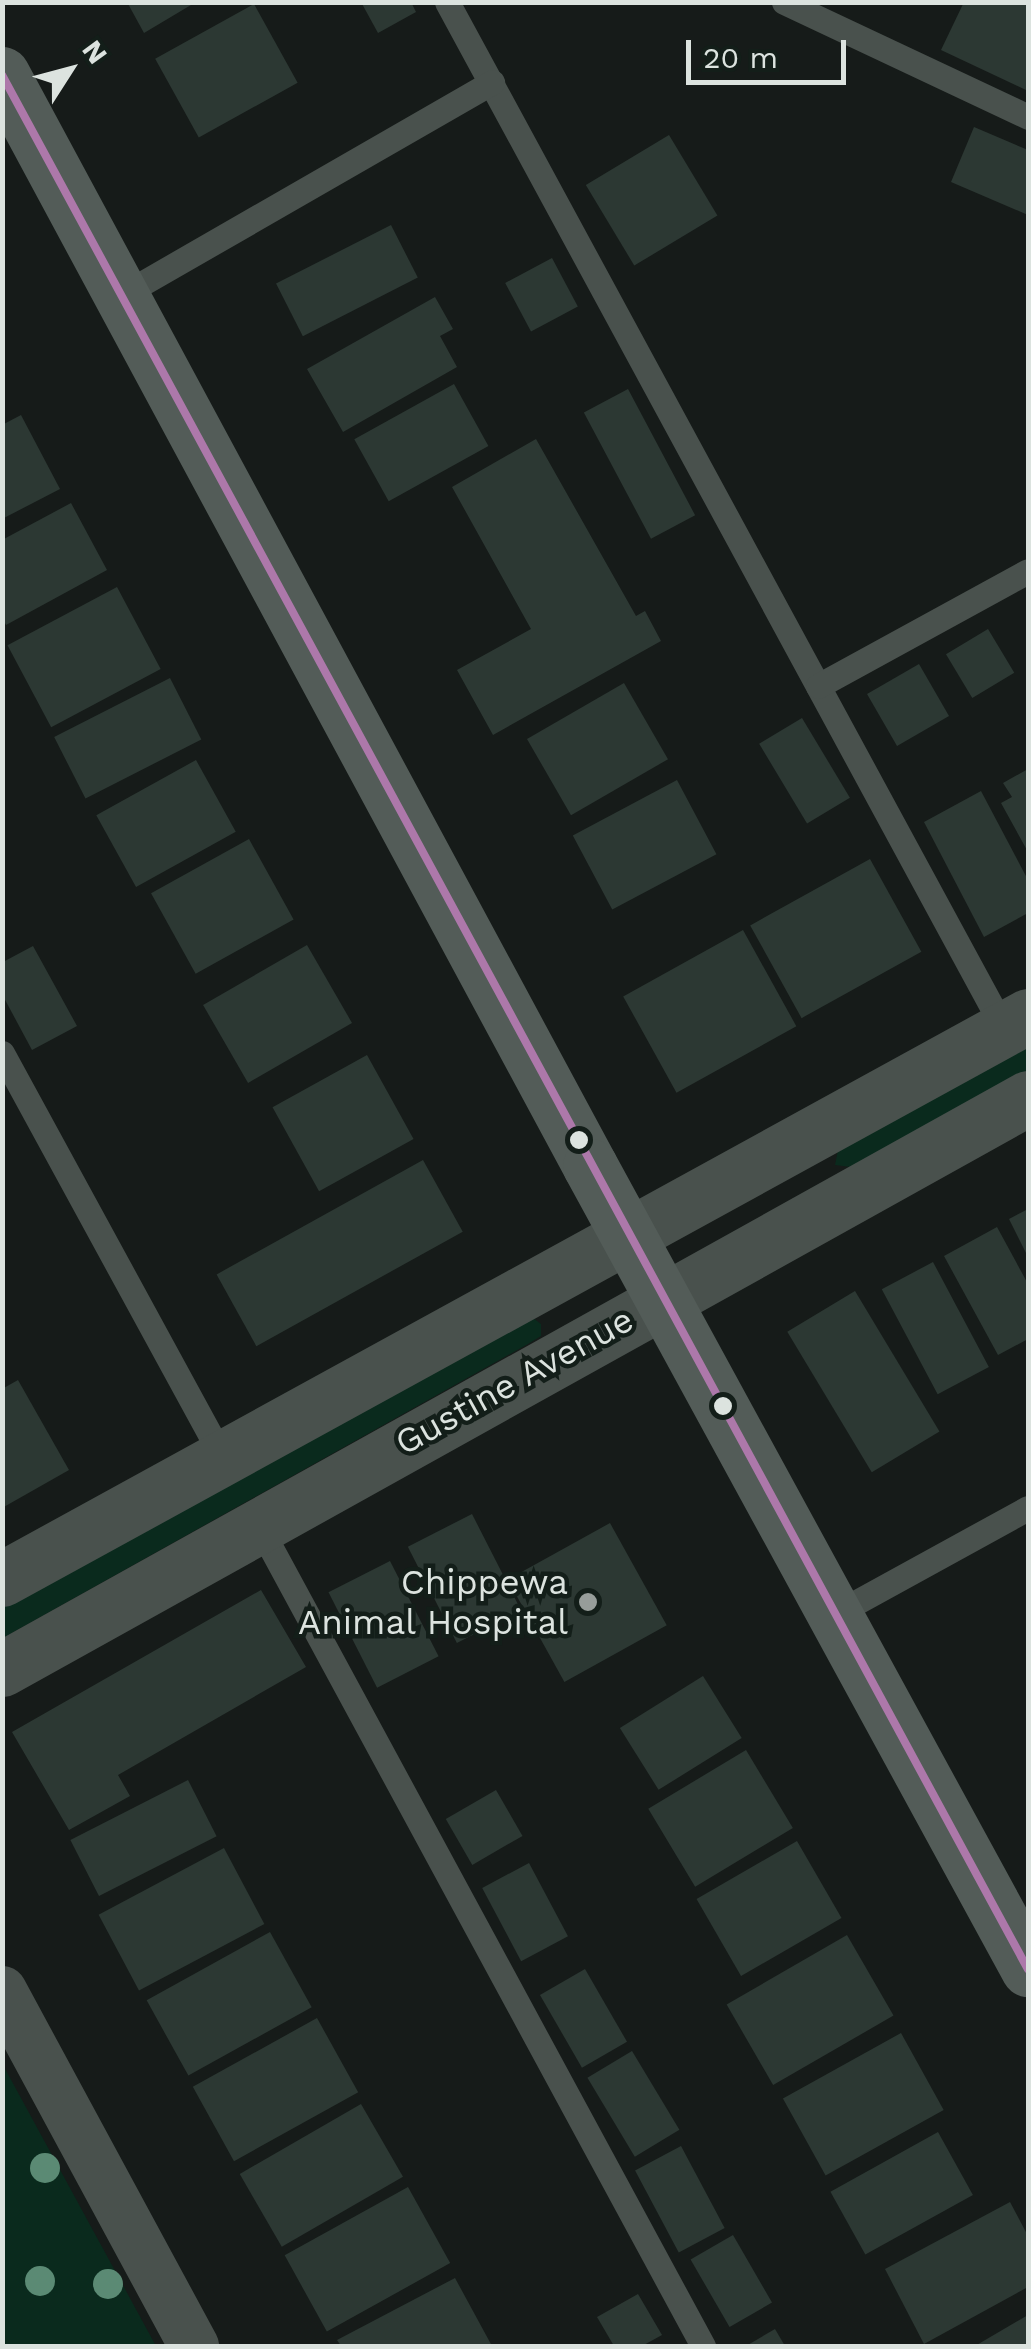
<!DOCTYPE html>
<style>
body{margin:0}
#map{position:relative;width:1031px;height:2349px;overflow:hidden;background:#161b19;font-family:"Work Sans",sans-serif}
div>[style]{position:absolute}
.green>*{inset:0;background:#0a2a1d}
.building>*{inset:0;background:#2c3833;transform-origin:0 0}
.service>*{height:25px;margin:-12.5px;padding:0 12.5px;transform-origin:12.5px;border-radius:12.5px;background:#49514d}
.minor>*{height:50px;margin:-25px;padding:0 25px;transform-origin:25px;border-radius:25px;background:#49514d}
.tertiary>*{height:55px;margin:-27.5px;padding:0 27.5px;transform-origin:27.5px;border-radius:27.5px;background:#49514d}
.secondary>*{height:55px;margin:-27.5px;padding:0 27.5px;transform-origin:27.5px;border-radius:27.5px;background:#535c58}
.bus-1>*{height:8px;margin:-4px;padding:0 4px;transform-origin:4px;border-radius:4px;background:#ad78aa}
.trees>*{width:30px;height:30px;margin:-15px;border-radius:50%;background:#5b8a74}
.dots>*{width:28px;height:28px;translate:-50% -50%;box-sizing:border-box;border:5px solid #131e19;border-radius:50%}
span{translate:-50% -50%;white-space:nowrap;text-align:center;line-height:1.15;-webkit-text-stroke:9px #131e19;paint-order:stroke}
.street-label{font-size:35px;color:#dce3df}
.poi-label{font-size:35px;color:#dce3df}
.right{translate:-100% -50%;text-align:right}
.frame{position:absolute;inset:0;border:5px solid #dce3df;pointer-events:none}
.north{position:absolute;left:20px;top:20px;width:100px;height:100px;-webkit-text-stroke:8px #131e19;paint-order:stroke;rotate:54deg;font-size:28px;font-weight:700;line-height:40px;text-align:center;color:#dce3df}
.north::after{content:'';display:block;margin:auto;width:35px;height:45px;background:#dce3df;clip-path:polygon(50% 0,100% 100%,50% 72%,0 100%)}
.scale{position:absolute;left:686px;top:40px;width:160px;height:45px;box-sizing:border-box;border:5px solid #dce3df;border-top:0;padding-left:12px;font-size:30px;line-height:35px;white-space:nowrap;color:#dce3df;-webkit-text-stroke:8px #131e19;paint-order:stroke}
</style>
<div id="map">
<div class="green">
<div style="clip-path:polygon(1028px 1043px,1028px 1070px,851px 1167px,835px 1165px,838px 1150px)"></div>
<div style="clip-path:polygon(533px 1318px,541px 1324px,541px 1336px,528px 1344px,3px 1638px,3px 1605px)"></div>
<div style="clip-path:polygon(3px 2065px,156px 2346px,3px 2346px)"></div>
</div>
<div class="building">
<div style="clip-path:polygon(127px 2px,196px 2px,144px 33px)"></div>
<div style="clip-path:polygon(361px 2px,411px 2px,416px 12px,378px 33px)"></div>
<div style="clip-path:polygon(964px 2px,1028px 2px,1026px 90px,941px 50px)"></div>
<div style="left:254px;top:4px;width:90px;height:113px;rotate:61deg"></div>
<div style="clip-path:polygon(974px 127px,1028px 150px,1028px 215px,951px 182px)"></div>
<div style="left:669px;top:135px;width:94px;height:97px;rotate:59deg"></div>
<div style="left:391px;top:225px;width:59px;height:129px;rotate:63deg"></div>
<div style="left:552px;top:258px;width:55px;height:53px;rotate:62deg"></div>
<div style="clip-path:polygon(435px 297px,453px 329px,440px 336px,457px 367px,343px 432px,307px 369px)"></div>
<div style="left:454px;top:384px;width:71px;height:114px;rotate:61deg"></div>
<div style="left:628px;top:389px;width:143px;height:50px;rotate:62deg"></div>
<div style="clip-path:polygon(21px 415px,60px 489px,2px 519px,2px 425px)"></div>
<div style="clip-path:polygon(536px 439px,636px 616px,645px 611px,661px 641px,493px 735px,457px 670px,531px 629px,452px 487px)"></div>
<div style="clip-path:polygon(71px 503px,107px 570px,6px 625px,2px 618px,2px 540px)"></div>
<div style="left:117px;top:587px;width:93px;height:124px;rotate:62deg"></div>
<div style="left:988px;top:629px;width:51px;height:49px;rotate:59deg"></div>
<div style="left:919px;top:664px;width:60px;height:60px;rotate:60deg"></div>
<div style="left:170px;top:678px;width:69px;height:130px;rotate:63deg"></div>
<div style="left:624px;top:683px;width:88px;height:112px;rotate:60deg"></div>
<div style="left:802px;top:718px;width:93px;height:50px;rotate:59deg"></div>
<div style="left:196px;top:760px;width:82px;height:114px;rotate:61deg"></div>
<div style="clip-path:polygon(1028px 769px,1028px 852px,1001px 803px,1012px 797px,1003px 783px)"></div>
<div style="left:677px;top:780px;width:84px;height:118px;rotate:62deg"></div>
<div style="clip-path:polygon(981px 791px,1028px 880px,1028px 913px,984px 937px,924px 822px)"></div>
<div style="left:249px;top:839px;width:92px;height:112px;rotate:61deg"></div>
<div style="left:870px;top:859px;width:106px;height:137px;rotate:61deg"></div>
<div style="left:743px;top:930px;width:110px;height:137px;rotate:61deg"></div>
<div style="left:307px;top:945px;width:90px;height:120px;rotate:60deg"></div>
<div style="clip-path:polygon(33px 946px,77px 1026px,32px 1050px,3px 996px,3px 962px)"></div>
<div style="left:367px;top:1055px;width:96px;height:108px;rotate:61deg"></div>
<div style="left:423px;top:1160px;width:82px;height:236px;rotate:61deg"></div>
<div style="clip-path:polygon(1028px 1209px,1028px 1257px,1009px 1219px)"></div>
<div style="clip-path:polygon(997px 1227px,1028px 1284px,1028px 1339px,998px 1355px,944px 1256px)"></div>
<div style="left:933px;top:1262px;width:119px;height:58px;rotate:62deg"></div>
<div style="left:855px;top:1291px;width:164px;height:79px;rotate:59deg"></div>
<div style="clip-path:polygon(18px 1380px,69px 1470px,2px 1508px,2px 1389px)"></div>
<div style="left:472px;top:1514px;width:108px;height:72px;rotate:63deg"></div>
<div style="left:610px;top:1523px;width:117px;height:117px;rotate:61deg"></div>
<div style="left:390px;top:1561px;width:107px;height:69px;rotate:63deg"></div>
<div style="clip-path:polygon(261px 1590px,306px 1667px,118px 1775px,130px 1796px,69px 1830px,12px 1732px)"></div>
<div style="left:703px;top:1676px;width:73px;height:98px;rotate:58deg"></div>
<div style="left:746px;top:1750px;width:91px;height:114px;rotate:59deg"></div>
<div style="left:188px;top:1780px;width:63px;height:132px;rotate:63deg"></div>
<div style="left:496px;top:1790px;width:53px;height:58px;rotate:60deg"></div>
<div style="left:797px;top:1841px;width:89px;height:116px;rotate:60deg"></div>
<div style="left:224px;top:1848px;width:86px;height:142px;rotate:62deg"></div>
<div style="left:529px;top:1863px;width:83px;height:53px;rotate:62deg"></div>
<div style="left:270px;top:1932px;width:86px;height:141px;rotate:61deg"></div>
<div style="left:847px;top:1935px;width:93px;height:139px;rotate:60deg"></div>
<div style="left:585px;top:1969px;width:84px;height:52px;rotate:60deg"></div>
<div style="left:317px;top:2018px;width:85px;height:142px;rotate:61deg"></div>
<div style="left:901px;top:2033px;width:88px;height:135px;rotate:61deg"></div>
<div style="left:632px;top:2051px;width:92px;height:52px;rotate:59deg"></div>
<div style="left:361px;top:2104px;width:84px;height:140px;rotate:60deg"></div>
<div style="left:938px;top:2132px;width:72px;height:123px;rotate:61deg"></div>
<div style="left:681px;top:2146px;width:93px;height:52px;rotate:62deg"></div>
<div style="left:408px;top:2187px;width:87px;height:141px;rotate:61deg"></div>
<div style="clip-path:polygon(1010px 2202px,1028px 2236px,1028px 2287px,924px 2344px,885px 2269px)"></div>
<div style="left:733px;top:2235px;width:78px;height:49px;rotate:60deg"></div>
<div style="clip-path:polygon(455px 2278px,492px 2346px,341px 2346px,337px 2340px)"></div>
<div style="clip-path:polygon(638px 2294px,662px 2335px,642px 2346px,614px 2346px,597px 2317px)"></div>
<div style="clip-path:polygon(1028px 2315px,1028px 2346px,975px 2346px)"></div>
<div style="clip-path:polygon(775px 2329px,785px 2346px,746px 2346px)"></div>
</div>
<div class="service">
<div style="left:447px;top:2px;width:1168px;rotate:61.53deg"></div>
<div style="left:784px;top:2px;width:270px;rotate:25.2deg"></div>
<div style="left:122px;top:295px;width:427px;rotate:-29.9deg"></div>
<div style="left:818px;top:686px;width:239px;rotate:-28.7deg"></div>
<div style="left:2px;top:1053px;width:460px;rotate:61.4deg"></div>
<div style="left:258px;top:1524px;width:935px;rotate:61.57deg"></div>
<div style="left:835px;top:1614px;width:220px;rotate:-28.8deg"></div>
</div>
<div class="minor">
<div style="left:2px;top:1991px;width:404px;rotate:61.6deg"></div>
</div>
<div class="tertiary">
<div style="left:2px;top:1579px;width:1170px;rotate:-28.76deg"></div>
<div style="left:2px;top:1669px;width:1174px;rotate:-29.1deg"></div>
</div>
<div class="secondary">
<div style="left:2px;top:74px;width:1240px;rotate:61.7deg"></div>
<div style="left:590px;top:1166px;width:915px;rotate:61.39deg"></div>
</div>
<div class="bus-1">
<div style="left:2px;top:75px;width:2154px;rotate:61.56deg"></div>
</div>
<div class="trees">
<div style="left:45px;top:2168px"></div>
<div style="left:40px;top:2281px"></div>
<div style="left:108px;top:2284px"></div>
</div>
<div class="dots">
<div style="left:579px;top:1140px;background:#dce3df"></div>
<div style="left:723px;top:1406px;background:#dce3df"></div>
<div style="left:588px;top:1602px;background:#979d9a"></div>
</div>
<div class="street-label">
<span style="left:514px;top:1381px;rotate:-29deg">Gustine Avenue</span>
</div>
<div class="poi-label">
<span class="right" style="left:568px;top:1602px">Chippewa<br>Animal Hospital</span>
</div>
<div class="frame"></div>
<div class="north">N</div>
<div class="scale">20 m</div>
</div>
